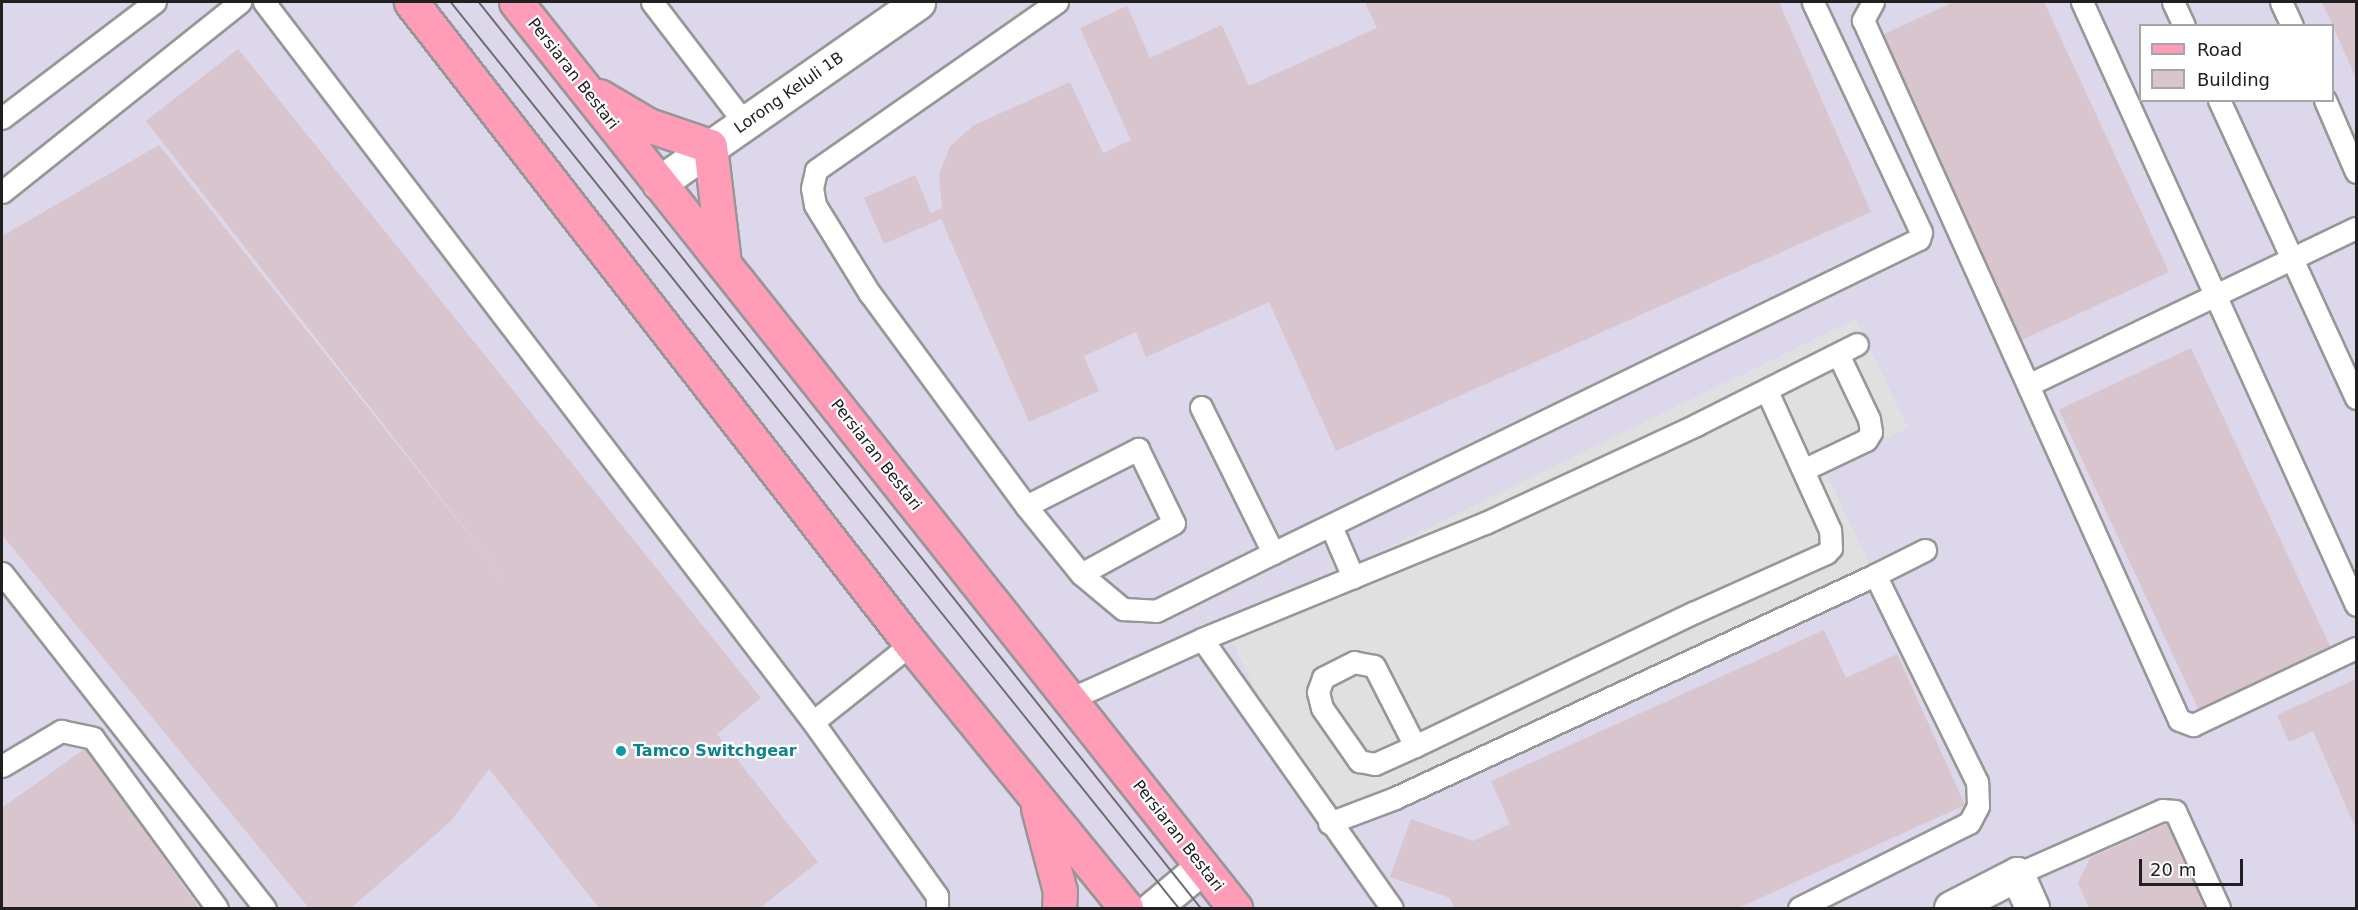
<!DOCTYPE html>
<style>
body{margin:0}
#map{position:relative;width:2358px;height:910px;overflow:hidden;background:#f1e5e7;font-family:"DejaVu Sans",sans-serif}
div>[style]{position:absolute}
.industrial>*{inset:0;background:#ddd7eb}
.parking>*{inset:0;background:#e0e0e0}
.building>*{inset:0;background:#d8c5cd;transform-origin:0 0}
.roads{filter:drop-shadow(2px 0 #979797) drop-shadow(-2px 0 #979797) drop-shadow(0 2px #979797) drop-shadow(0 -2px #979797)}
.service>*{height:21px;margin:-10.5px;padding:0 10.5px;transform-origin:10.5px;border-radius:10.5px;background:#fff}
.minor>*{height:33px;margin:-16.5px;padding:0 16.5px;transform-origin:16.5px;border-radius:16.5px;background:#fff}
.primary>*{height:33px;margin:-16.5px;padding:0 16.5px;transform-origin:16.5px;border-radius:16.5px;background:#ff9cb8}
.tram>*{height:1.5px;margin:-0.75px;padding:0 0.75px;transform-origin:0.75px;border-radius:0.75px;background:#6e6e6e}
.dots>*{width:16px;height:16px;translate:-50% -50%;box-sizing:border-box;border:3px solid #fff;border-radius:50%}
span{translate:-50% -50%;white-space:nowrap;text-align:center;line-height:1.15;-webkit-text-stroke:4.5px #fff;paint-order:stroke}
.street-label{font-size:16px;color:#202020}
.culture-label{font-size:16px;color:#0d838f;font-weight:700}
.left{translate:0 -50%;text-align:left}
.frame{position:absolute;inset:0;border:3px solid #202020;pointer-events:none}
.legend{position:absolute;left:2139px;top:24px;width:195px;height:78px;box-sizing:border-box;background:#fff;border:2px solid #a6a6a6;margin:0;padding:8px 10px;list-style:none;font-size:18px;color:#202020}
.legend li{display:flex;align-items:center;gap:12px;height:30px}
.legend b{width:30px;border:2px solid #a6a6a6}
.scale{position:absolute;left:2139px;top:859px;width:104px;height:27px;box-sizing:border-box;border:3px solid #202020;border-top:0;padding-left:8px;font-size:18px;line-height:21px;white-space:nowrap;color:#202020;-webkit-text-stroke:4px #fff;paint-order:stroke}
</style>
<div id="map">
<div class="industrial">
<div style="clip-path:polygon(evenodd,2px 2px,2356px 2px,2356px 908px,2px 908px,2px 2px,2140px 26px,2332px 26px,2332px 100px,2140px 100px,2140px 26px)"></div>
</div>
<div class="parking">
<div style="clip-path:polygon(1856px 319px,1908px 428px,1824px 469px,1873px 571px,1326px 837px,1225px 627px)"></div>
</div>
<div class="building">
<div style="clip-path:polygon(1365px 2px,1779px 2px,1871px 212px,1336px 451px,1269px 302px,1146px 357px,1136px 332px,1084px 356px,1099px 391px,1029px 422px,941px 219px,884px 244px,864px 198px,915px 175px,931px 213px,942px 208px,939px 174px,950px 146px,974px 125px,1070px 82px,1103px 153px,1131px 140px,1080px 28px,1127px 6px,1150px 58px,1222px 25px,1249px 86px,1377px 28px)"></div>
<div style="clip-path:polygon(1954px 2px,2044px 2px,2169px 272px,2022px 340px,1882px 35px)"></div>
<div style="clip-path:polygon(2322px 2px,2356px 2px,2356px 78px)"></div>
<div style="clip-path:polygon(238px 49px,761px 698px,717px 734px,818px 862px,760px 908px,599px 908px,489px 769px,450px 822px,351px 908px,309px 908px,2px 535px,2px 236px,159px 145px,509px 585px,146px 121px)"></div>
<div style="left:2191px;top:348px;width:330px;height:146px;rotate:65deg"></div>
<div style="clip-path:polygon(1824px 630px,1846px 678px,1897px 654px,1965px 805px,1738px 908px,1454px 908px,1450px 898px,1390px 877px,1411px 819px,1473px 841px,1510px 824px,1491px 781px)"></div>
<div style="clip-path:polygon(2356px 679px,2356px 829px,2313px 731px,2289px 742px,2277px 715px)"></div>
<div style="clip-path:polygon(86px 748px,199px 908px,2px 908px,2px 808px)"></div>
<div style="clip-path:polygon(2168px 823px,2210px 908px,2089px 908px,2078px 883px,2090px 858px)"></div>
</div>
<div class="roads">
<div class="service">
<div style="left:264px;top:2px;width:905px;rotate:52.67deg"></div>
<div style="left:652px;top:2px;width:155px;rotate:52.6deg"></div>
<div style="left:1873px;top:2px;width:21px;rotate:119deg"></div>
<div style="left:1863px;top:20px;width:768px;rotate:65.7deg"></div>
<div style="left:2179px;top:720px;width:15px;rotate:20deg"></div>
<div style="left:2193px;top:725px;width:180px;rotate:-25.3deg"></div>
<div style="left:2082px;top:2px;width:662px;rotate:65.56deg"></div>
<div style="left:2173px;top:2px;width:26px;rotate:65deg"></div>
<div style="left:2281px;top:2px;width:26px;rotate:65deg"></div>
<div style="left:2219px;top:100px;width:328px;rotate:65.3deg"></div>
<div style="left:2325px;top:100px;width:78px;rotate:66.7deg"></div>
<div style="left:2px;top:118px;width:192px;rotate:-37.2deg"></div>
<div style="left:2px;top:192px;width:305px;rotate:-38.6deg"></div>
<div style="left:2030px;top:384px;width:361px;rotate:-25.6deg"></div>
<div style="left:1201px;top:407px;width:163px;rotate:63.7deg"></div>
<div style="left:1273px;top:553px;width:718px;rotate:-25.92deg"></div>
<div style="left:1919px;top:239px;width:7px;rotate:-74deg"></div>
<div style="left:1921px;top:232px;width:254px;rotate:-115.2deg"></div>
<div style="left:1805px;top:469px;width:68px;rotate:-25.4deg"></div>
<div style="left:1866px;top:440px;width:9px;rotate:-58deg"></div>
<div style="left:1871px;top:432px;width:13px;rotate:-99deg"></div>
<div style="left:1869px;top:419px;width:72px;rotate:-115.5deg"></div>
<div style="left:1026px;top:506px;width:126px;rotate:-27deg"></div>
<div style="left:1138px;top:449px;width:82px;rotate:64.1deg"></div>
<div style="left:1174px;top:523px;width:106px;rotate:151.3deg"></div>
<div style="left:1081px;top:574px;width:87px;rotate:-129deg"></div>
<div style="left:1026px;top:506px;width:263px;rotate:-126.3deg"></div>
<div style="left:870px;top:294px;width:105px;rotate:-121.7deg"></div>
<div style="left:815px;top:205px;width:17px;rotate:-100deg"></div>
<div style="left:812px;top:188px;width:18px;rotate:-77deg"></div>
<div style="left:816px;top:170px;width:294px;rotate:-34.9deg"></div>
<div style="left:1331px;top:526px;width:56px;rotate:66.7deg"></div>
<div style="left:2px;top:573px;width:426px;rotate:51.9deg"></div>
<div style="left:1081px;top:574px;width:55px;rotate:39.8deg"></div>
<div style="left:1123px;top:609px;width:33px;rotate:3deg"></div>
<div style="left:1156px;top:611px;width:131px;rotate:-26.4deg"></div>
<div style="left:1202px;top:639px;width:329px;rotate:54.8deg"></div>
<div style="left:911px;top:644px;width:125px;rotate:141.5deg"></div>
<div style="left:813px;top:722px;width:214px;rotate:54.5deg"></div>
<div style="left:937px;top:896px;width:12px;rotate:90deg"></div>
<div style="left:1070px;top:699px;width:145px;rotate:-24.4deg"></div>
<div style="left:1202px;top:639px;width:306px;rotate:-22.3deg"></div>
<div style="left:1485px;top:523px;width:233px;rotate:-24.9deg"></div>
<div style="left:1696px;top:425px;width:180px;rotate:-26.7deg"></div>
<div style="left:1415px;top:746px;width:90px;rotate:-117.1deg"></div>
<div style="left:1374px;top:666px;width:20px;rotate:-169deg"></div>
<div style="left:1354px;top:662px;width:35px;rotate:153deg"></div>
<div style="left:1323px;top:678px;width:15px;rotate:110deg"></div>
<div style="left:1318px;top:692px;width:16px;rotate:76deg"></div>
<div style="left:1322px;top:708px;width:65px;rotate:55.1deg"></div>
<div style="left:1359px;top:761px;width:16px;rotate:11deg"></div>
<div style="left:1375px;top:764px;width:44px;rotate:-24.2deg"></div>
<div style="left:1415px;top:746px;width:310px;rotate:-25.6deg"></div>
<div style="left:1695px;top:612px;width:144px;rotate:-24.2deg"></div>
<div style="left:1826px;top:553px;width:7px;rotate:-45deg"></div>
<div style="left:1831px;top:548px;width:18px;rotate:-93deg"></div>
<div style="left:1830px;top:530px;width:153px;rotate:-114.4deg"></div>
<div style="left:2px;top:766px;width:69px;rotate:-30.7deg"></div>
<div style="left:61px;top:731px;width:33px;rotate:12deg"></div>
<div style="left:93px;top:738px;width:210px;rotate:53.9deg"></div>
<div style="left:1329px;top:823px;width:71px;rotate:-20.7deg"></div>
<div style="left:1395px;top:798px;width:529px;rotate:-24.92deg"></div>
<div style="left:2017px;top:874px;width:158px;rotate:-23.8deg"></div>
<div style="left:2162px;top:810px;width:13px;rotate:4deg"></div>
<div style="left:2175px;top:811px;width:107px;rotate:65.6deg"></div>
<div style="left:1799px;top:908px;width:190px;rotate:-26.6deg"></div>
<div style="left:1969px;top:823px;width:19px;rotate:-62deg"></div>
<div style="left:1978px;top:806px;width:24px;rotate:-92deg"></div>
<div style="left:1977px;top:782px;width:231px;rotate:-116.2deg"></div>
<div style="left:1875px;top:575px;width:56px;rotate:-26.6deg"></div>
</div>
<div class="minor">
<div style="left:659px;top:183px;width:316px;rotate:-34.9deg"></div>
<div style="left:1153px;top:908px;width:64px;rotate:-39.9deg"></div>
<div style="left:1951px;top:908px;width:74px;rotate:-27.3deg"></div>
<div style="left:2017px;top:874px;width:37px;rotate:66deg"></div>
</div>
<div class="primary">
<div style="left:411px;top:2px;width:814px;rotate:52.09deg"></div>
<div style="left:911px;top:644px;width:340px;rotate:50.8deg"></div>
<div style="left:516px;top:2px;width:1157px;rotate:51.56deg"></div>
<div style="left:599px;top:96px;width:57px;rotate:30.6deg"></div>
<div style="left:648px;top:125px;width:65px;rotate:18.7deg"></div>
<div style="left:710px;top:146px;width:119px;rotate:83.2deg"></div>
<div style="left:1038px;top:808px;width:86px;rotate:75.2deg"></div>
<div style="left:1060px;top:891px;width:17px;rotate:93deg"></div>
</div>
</div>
<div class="tram">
<div style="left:451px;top:2px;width:1162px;rotate:51.22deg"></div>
<div style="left:479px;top:2px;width:1158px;rotate:51.45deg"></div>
</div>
<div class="dots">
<div style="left:621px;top:751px;background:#0f9aa8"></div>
</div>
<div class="street-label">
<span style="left:573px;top:74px;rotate:52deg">Persiaran Bestari</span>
<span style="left:789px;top:93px;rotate:-35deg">Lorong Keluli 1B</span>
<span style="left:876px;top:455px;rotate:52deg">Persiaran Bestari</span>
<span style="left:1178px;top:836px;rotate:52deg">Persiaran Bestari</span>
</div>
<div class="culture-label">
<span class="left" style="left:633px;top:751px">Tamco Switchgear</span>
</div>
<div class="frame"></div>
<ul class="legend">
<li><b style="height:8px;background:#ff9cb8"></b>Road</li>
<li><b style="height:16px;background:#d8c5cd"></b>Building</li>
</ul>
<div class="scale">20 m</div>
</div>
